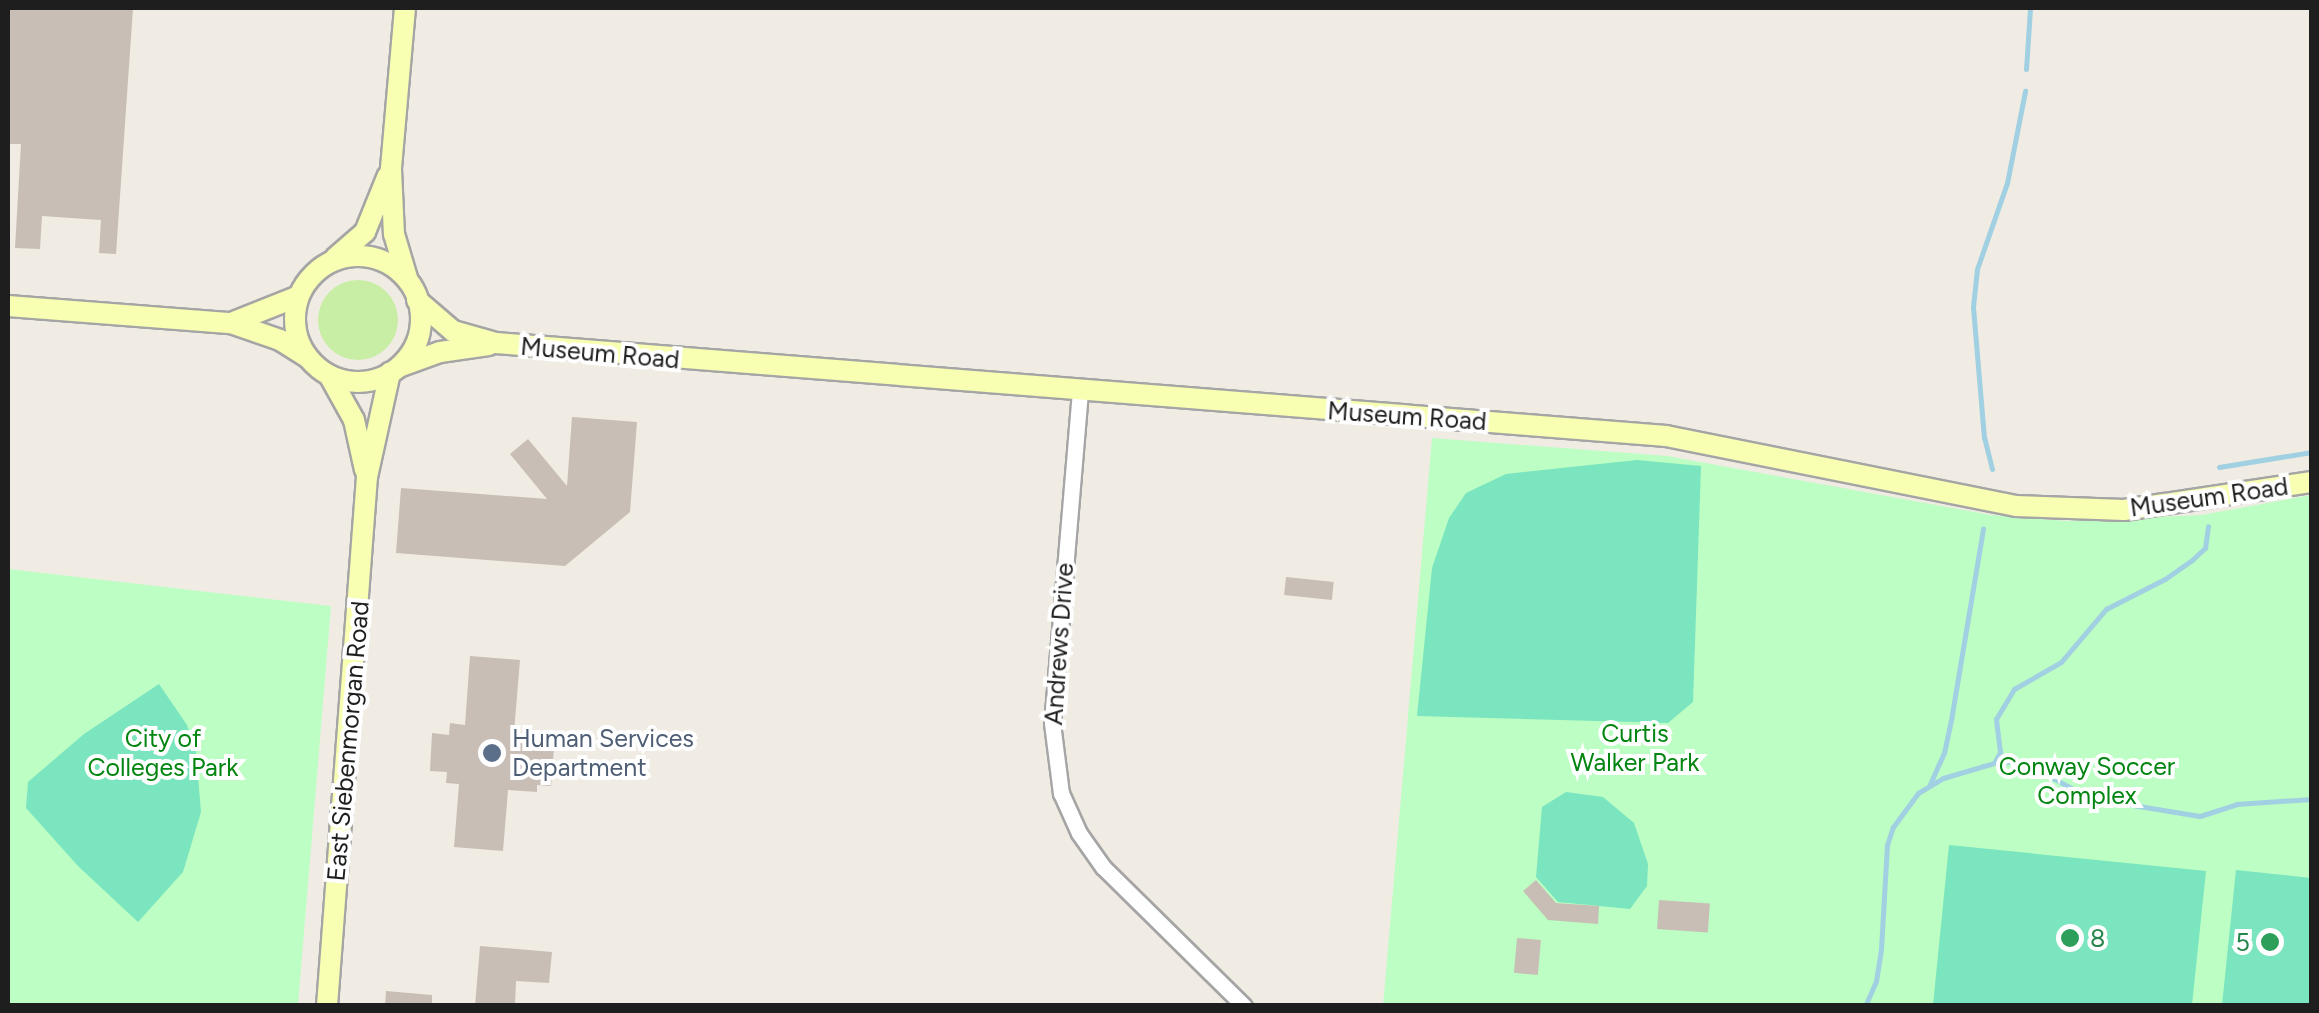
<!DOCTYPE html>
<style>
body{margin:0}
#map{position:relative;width:2319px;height:1013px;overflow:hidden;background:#f0ece3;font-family:Figtree,sans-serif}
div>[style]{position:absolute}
.grass>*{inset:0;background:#c7eea4}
.round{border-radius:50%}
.park>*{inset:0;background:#bcfec3}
.pitch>*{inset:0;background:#7ae5bf}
.stream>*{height:5px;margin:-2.5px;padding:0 2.5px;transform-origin:2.5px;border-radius:2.5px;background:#a0d0e1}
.building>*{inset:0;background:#c8beb6;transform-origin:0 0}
.roads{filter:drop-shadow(2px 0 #a5a5a5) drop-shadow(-2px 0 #a5a5a5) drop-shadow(0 2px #a5a5a5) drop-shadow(0 -2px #a5a5a5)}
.street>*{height:15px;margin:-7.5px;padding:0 7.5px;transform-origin:7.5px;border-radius:7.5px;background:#fff}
.secondary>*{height:20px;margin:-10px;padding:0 10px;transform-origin:10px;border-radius:10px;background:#f8feb2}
.secondary>.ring{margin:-10px;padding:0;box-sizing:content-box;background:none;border:20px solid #f8feb2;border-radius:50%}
.dots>*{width:28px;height:28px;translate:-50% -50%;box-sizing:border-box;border:5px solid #fff;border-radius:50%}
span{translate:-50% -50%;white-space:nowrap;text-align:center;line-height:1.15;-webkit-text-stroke:8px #fff;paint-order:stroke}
.street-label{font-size:25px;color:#1e1e1e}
.park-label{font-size:25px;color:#038511}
.service-label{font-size:25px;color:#4e5e75}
.left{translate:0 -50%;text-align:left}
.leisure-label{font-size:25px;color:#27864d}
.right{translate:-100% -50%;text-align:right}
.frame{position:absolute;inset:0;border:10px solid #1e1e1e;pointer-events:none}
</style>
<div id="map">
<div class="grass">
<div class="round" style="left:318px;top:280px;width:80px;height:80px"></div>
</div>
<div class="park">
<div style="clip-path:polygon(1432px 438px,1667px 456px,1991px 515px,2066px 521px,2202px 515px,2311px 495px,2311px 1005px,1383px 1006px)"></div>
<div style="clip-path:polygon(8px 569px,331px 606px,298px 1005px,8px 1006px)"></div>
</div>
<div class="pitch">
<div style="clip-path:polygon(1637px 460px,1701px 466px,1693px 702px,1668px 723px,1417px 716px,1432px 568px,1449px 518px,1466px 493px,1506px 474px)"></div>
<div style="clip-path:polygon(159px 684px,187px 725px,196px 752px,201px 812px,183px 872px,138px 922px,78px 866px,26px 808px,28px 782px,84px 734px)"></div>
<div style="clip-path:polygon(1566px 792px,1603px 797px,1634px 823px,1648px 864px,1647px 886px,1630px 909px,1558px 902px,1536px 877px,1542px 807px)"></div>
<div style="clip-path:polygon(1949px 845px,2206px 871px,2192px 1005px,1933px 1005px)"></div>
<div style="clip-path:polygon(2236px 870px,2311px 878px,2311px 1005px,2222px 1005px)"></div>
</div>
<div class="stream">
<div style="left:2026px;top:69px;width:61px;rotate:-86.2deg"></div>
<div style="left:2219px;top:467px;width:94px;rotate:-9.2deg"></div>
<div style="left:1992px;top:469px;width:32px;rotate:-104deg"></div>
<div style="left:1984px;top:438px;width:131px;rotate:-94.8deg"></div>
<div style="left:1973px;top:307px;width:38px;rotate:-84deg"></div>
<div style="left:1977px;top:269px;width:91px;rotate:-70.8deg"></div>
<div style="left:2007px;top:183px;width:94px;rotate:-78.9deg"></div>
<div style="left:1994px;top:763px;width:13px;rotate:-61deg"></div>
<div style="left:2000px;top:752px;width:33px;rotate:-97deg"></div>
<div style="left:1996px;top:719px;width:35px;rotate:-59deg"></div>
<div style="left:2014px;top:689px;width:54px;rotate:-29.9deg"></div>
<div style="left:2061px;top:662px;width:70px;rotate:-49.7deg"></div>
<div style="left:2106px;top:609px;width:66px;rotate:-27deg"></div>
<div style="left:2165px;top:579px;width:33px;rotate:-35deg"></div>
<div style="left:2192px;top:560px;width:18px;rotate:-43deg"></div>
<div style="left:2205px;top:548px;width:22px;rotate:-82deg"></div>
<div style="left:1930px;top:784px;width:34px;rotate:-66deg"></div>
<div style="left:1944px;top:753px;width:40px;rotate:-78deg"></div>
<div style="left:1952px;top:714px;width:188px;rotate:-80.5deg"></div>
<div style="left:1865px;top:1006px;width:27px;rotate:-66deg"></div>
<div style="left:1876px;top:981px;width:32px;rotate:-81deg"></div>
<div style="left:1881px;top:949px;width:104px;rotate:-86.7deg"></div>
<div style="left:1887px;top:845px;width:19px;rotate:-72deg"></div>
<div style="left:1893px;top:827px;width:42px;rotate:-53.7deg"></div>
<div style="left:1918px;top:793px;width:29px;rotate:-31deg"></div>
<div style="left:1943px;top:778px;width:53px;rotate:-16.4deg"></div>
<div style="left:1994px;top:763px;width:27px;rotate:-4deg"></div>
<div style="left:2021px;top:761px;width:78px;rotate:28.2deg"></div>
<div style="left:2090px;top:798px;width:111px;rotate:9.3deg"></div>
<div style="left:2200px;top:816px;width:38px;rotate:-18deg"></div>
<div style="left:2236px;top:804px;width:76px;rotate:-3.8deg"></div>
</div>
<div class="building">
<div style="clip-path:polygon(8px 8px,133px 8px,116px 254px,99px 253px,101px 220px,42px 216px,40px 249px,15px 248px,21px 144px,8px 144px)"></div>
<div style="clip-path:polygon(572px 417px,637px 422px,630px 512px,565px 566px,396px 553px,401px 488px,547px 499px,510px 454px,528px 439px,567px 486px)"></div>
<div style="left:1286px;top:577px;width:48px;height:18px;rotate:6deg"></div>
<div style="clip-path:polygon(470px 656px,520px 660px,514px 732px,555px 736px,551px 786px,537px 785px,537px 792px,508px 790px,503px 851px,454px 847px,459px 784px,446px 783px,447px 772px,430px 771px,432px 733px,449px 735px,450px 723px,465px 725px)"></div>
<div style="clip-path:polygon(1536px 880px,1556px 903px,1599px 906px,1598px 924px,1548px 920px,1523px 891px)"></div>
<div style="left:1659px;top:900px;width:51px;height:29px;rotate:4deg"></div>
<div style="left:1517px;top:938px;width:24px;height:35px;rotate:5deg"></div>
<div style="clip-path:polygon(480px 946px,552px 952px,549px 983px,516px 981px,515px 1006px,475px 1006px)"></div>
<div style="clip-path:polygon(386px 991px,432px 995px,432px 1006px,385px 1006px)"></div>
</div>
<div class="roads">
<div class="street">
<div style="left:1080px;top:391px;width:333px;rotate:94.8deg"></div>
<div style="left:1052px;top:723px;width:71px;rotate:82.7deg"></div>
<div style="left:1061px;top:793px;width:44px;rotate:65.8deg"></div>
<div style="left:1079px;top:833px;width:42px;rotate:54.8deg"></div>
<div style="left:1103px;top:867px;width:198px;rotate:44.6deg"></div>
</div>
<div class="secondary">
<div style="left:405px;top:8px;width:162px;rotate:95deg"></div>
<div style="left:391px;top:169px;width:65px;rotate:87.4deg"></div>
<div style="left:394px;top:234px;width:46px;rotate:73.5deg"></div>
<div class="ring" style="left:295px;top:256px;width:106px;height:106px"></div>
<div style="left:335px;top:258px;width:40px;rotate:-41deg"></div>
<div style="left:365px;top:232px;width:61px;rotate:-68deg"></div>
<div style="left:417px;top:300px;width:48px;rotate:40.7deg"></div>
<div style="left:453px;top:331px;width:45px;rotate:15.6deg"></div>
<div style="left:496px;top:343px;width:1174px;rotate:4.54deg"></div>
<div style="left:1666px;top:436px;width:357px;rotate:11.3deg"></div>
<div style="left:2016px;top:506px;width:108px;rotate:2.1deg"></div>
<div style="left:2124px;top:510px;width:190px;rotate:-8.5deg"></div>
<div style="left:8px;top:306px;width:224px;rotate:4.4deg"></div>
<div style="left:231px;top:323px;width:52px;rotate:19.1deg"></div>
<div style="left:280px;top:340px;width:32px;rotate:32deg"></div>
<div style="left:231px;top:323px;width:73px;rotate:-21.7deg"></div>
<div style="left:401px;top:366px;width:41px;rotate:-19.7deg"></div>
<div style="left:440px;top:352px;width:49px;rotate:-8.1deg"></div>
<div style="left:329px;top:375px;width:51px;rotate:60.9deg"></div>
<div style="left:354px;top:420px;width:51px;rotate:77.6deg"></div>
<div style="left:327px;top:1006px;width:531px;rotate:-85.68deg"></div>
<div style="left:367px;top:477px;width:107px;rotate:-77.6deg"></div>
</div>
</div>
<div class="dots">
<div style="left:492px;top:753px;background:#5c6f8a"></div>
<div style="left:2070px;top:938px;background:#2e9e5b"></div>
<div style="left:2270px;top:942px;background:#2e9e5b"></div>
</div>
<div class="street-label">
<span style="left:600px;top:353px;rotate:5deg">Museum Road</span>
<span style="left:1407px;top:416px;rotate:4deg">Museum Road</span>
<span style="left:2209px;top:497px;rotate:-8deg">Museum Road</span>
<span style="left:1059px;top:644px;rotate:-86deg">Andrews Drive</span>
<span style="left:348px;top:741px;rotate:-85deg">East Siebenmorgan Road</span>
</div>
<div class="park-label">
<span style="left:1635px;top:748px">Curtis<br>Walker Park</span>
<span style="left:163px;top:753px">City of<br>Colleges Park</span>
<span style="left:2087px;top:781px">Conway Soccer<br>Complex</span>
</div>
<div class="service-label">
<span class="left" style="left:512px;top:753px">Human Services<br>Department</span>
</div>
<div class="leisure-label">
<span class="left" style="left:2090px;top:938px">8</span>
<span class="right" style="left:2250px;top:942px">5</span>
</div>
<div class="frame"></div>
</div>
